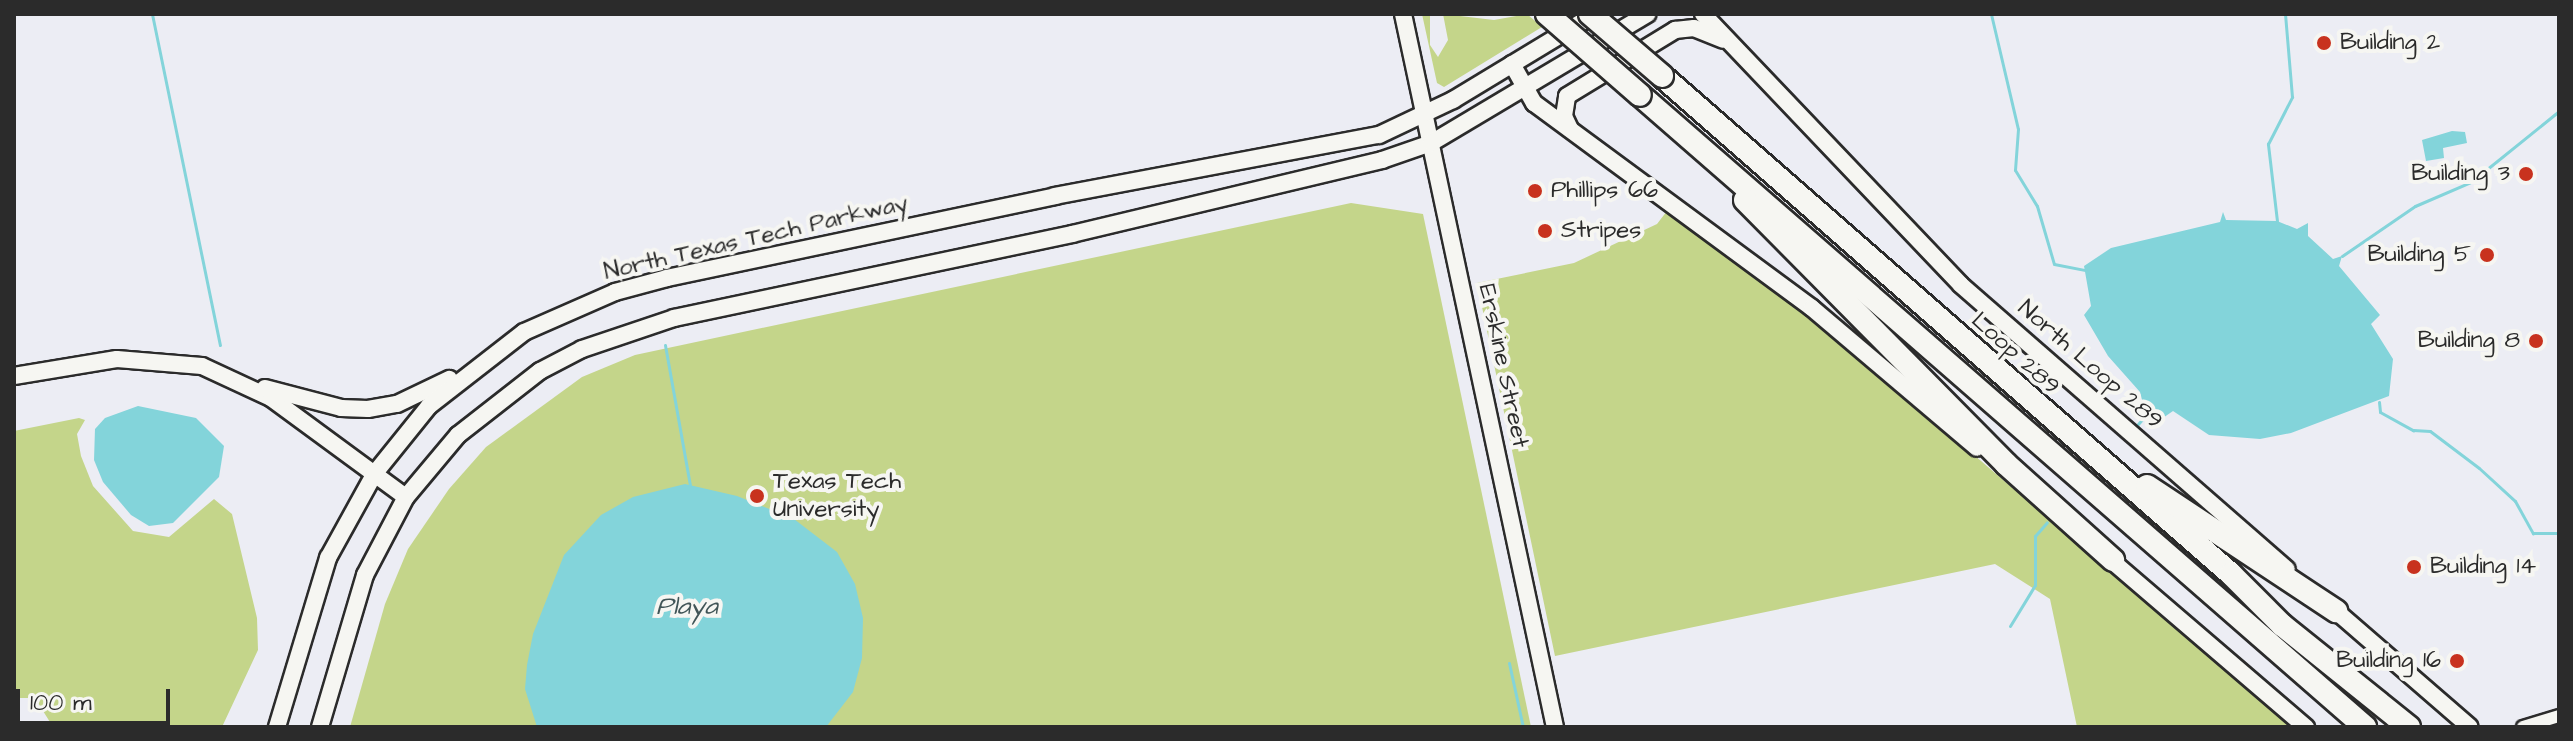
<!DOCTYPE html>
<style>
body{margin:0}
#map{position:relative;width:2573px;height:741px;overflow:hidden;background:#ecedf4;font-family:"Architects Daughter",sans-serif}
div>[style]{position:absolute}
.green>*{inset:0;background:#c4d58a}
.water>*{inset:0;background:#83d4da}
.stream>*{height:3px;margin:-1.5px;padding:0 1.5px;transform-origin:1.5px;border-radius:1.5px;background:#83d4da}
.roads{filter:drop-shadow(2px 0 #2b2b2b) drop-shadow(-2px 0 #2b2b2b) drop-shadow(0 2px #2b2b2b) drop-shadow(0 -2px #2b2b2b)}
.street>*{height:12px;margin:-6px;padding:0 6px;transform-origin:6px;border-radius:6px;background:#f6f6f2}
.secondary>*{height:16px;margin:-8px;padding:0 8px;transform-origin:8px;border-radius:8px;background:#f6f6f2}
.highway>*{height:22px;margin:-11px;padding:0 11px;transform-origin:11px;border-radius:11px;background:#f6f6f2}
.bridges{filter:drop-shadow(2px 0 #2b2b2b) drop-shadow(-2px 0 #2b2b2b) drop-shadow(0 2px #2b2b2b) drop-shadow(0 -2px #2b2b2b)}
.highway-bridge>*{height:22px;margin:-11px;padding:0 11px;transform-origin:11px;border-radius:11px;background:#f6f6f2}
.dots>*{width:22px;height:22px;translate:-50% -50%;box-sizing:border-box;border:4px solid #f6f6f2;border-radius:50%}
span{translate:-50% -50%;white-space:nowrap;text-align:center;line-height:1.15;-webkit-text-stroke:8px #f6f6f2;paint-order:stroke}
.poi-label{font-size:24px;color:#2b2b2b}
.left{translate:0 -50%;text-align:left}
.right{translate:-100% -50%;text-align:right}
.street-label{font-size:24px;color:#2b2b2b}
.water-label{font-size:26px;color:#415557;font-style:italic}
.frame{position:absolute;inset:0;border:16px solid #2b2b2b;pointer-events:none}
.scale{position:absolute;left:16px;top:689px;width:154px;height:36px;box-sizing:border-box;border:4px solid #2b2b2b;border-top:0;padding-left:10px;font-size:24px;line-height:28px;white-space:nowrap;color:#2b2b2b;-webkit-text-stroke:6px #f6f6f2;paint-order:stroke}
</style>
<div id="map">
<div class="green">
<div style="clip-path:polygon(1422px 14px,1430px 14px,1430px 45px,1438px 57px,1448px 40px,1443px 14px,1494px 20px,1527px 14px,1542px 27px,1444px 87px,1437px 83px)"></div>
<div style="clip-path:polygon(1351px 203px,1423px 214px,1531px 727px,350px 727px,385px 604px,408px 549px,449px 489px,486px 447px,582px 377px,635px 355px)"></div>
<div style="clip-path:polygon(1667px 211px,1804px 309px,2291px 727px,2077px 727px,2050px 599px,1995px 564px,1555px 656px,1477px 283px,1574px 263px,1657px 224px)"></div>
<div style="clip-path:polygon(79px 418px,85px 420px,77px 434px,81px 456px,93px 486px,133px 531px,169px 537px,214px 499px,232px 514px,257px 618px,258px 650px,222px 727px,53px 727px,35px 698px,14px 698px,14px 431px)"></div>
</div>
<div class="water">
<div style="clip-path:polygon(2452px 131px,2465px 132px,2467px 143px,2443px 148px,2444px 158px,2426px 161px,2422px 140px)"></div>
<div style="clip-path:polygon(2223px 212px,2226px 220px,2277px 221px,2297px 229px,2308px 223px,2308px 236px,2333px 259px,2342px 256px,2339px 266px,2380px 315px,2371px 324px,2393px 359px,2389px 396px,2291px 433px,2260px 439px,2209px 435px,2173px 411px,2157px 422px,2146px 415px,2140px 392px,2108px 356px,2084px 315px,2091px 306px,2084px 266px,2111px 248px,2220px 222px)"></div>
<div style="clip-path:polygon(138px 406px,196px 418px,224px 446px,219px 477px,173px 523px,149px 526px,131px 515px,103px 482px,94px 460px,95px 429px,105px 418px)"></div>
<div style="clip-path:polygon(685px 484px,737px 496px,794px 519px,837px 552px,855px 584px,863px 618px,862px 658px,853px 692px,826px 727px,537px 727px,525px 689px,527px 665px,533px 634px,564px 555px,601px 515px,633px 497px)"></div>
</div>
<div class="stream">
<div style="left:152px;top:14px;width:338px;rotate:78.4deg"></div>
<div style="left:1991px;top:14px;width:118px;rotate:76.8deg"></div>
<div style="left:2018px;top:129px;width:41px;rotate:94.2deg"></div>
<div style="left:2015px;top:170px;width:42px;rotate:58.6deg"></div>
<div style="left:2037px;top:206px;width:60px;rotate:73.7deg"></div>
<div style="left:2054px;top:264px;width:32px;rotate:11deg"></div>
<div style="left:2277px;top:221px;width:78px;rotate:-96.7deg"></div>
<div style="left:2268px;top:144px;width:53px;rotate:-62.9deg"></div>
<div style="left:2292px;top:97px;width:83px;rotate:-94.8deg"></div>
<div style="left:2342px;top:256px;width:88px;rotate:-34.4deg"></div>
<div style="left:2415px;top:206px;width:61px;rotate:-23.2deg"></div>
<div style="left:2471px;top:182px;width:113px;rotate:-38.9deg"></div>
<div style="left:665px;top:345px;width:142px;rotate:79.9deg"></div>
<div style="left:2379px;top:402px;width:10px;rotate:84deg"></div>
<div style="left:2380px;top:412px;width:38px;rotate:29deg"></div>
<div style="left:2413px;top:430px;width:17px;rotate:3deg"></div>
<div style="left:2430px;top:431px;width:61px;rotate:37.1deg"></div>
<div style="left:2479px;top:468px;width:49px;rotate:42.5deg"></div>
<div style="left:2515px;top:501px;width:37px;rotate:61deg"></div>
<div style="left:2533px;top:533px;width:26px"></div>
<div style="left:2138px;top:424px;width:12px;rotate:-48deg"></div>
<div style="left:2010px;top:626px;width:48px;rotate:-58.6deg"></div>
<div style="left:2035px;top:585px;width:49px;rotate:-90deg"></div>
<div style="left:2035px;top:536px;width:18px;rotate:-49deg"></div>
<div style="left:1509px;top:663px;width:66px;rotate:77.7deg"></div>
</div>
<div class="roads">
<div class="street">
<div style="left:2523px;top:727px;width:38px;rotate:-17deg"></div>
</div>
<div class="secondary">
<div style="left:1403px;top:14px;width:729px;rotate:77.97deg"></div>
<div style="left:1703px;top:14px;width:374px;rotate:46.4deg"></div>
<div style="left:1961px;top:285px;width:432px;rotate:41.1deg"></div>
<div style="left:1512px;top:64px;width:45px;rotate:60.6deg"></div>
<div style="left:1534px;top:103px;width:345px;rotate:36.4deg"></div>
<div style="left:1812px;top:308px;width:216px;rotate:40.3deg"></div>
<div style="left:1570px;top:129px;width:14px;rotate:-115deg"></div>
<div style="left:1564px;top:116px;width:20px;rotate:-81deg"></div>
<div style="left:1567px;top:96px;width:127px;rotate:-31.4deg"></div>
<div style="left:1675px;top:30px;width:19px;rotate:-6deg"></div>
<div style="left:1694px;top:28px;width:31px;rotate:22deg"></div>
<div style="left:14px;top:376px;width:104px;rotate:-9.4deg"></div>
<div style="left:117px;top:359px;width:85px;rotate:4.7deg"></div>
<div style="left:202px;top:366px;width:76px;rotate:24.9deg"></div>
<div style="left:271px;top:398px;width:167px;rotate:36.3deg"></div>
<div style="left:265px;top:388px;width:79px;rotate:14.7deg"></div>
<div style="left:341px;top:408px;width:27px;rotate:2deg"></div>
<div style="left:368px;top:409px;width:29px;rotate:-10deg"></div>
<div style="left:397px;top:404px;width:58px;rotate:-25.7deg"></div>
<div style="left:2105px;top:555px;width:265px;rotate:40.6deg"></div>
<div style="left:2329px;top:605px;width:186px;rotate:40.9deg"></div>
<div style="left:277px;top:727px;width:177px;rotate:-73.2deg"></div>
<div style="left:328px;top:558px;width:97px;rotate:-61.1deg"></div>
<div style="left:375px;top:473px;width:86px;rotate:-51.1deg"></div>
<div style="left:429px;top:406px;width:120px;rotate:-37.9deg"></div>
<div style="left:524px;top:332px;width:99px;rotate:-23.7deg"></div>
<div style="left:615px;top:292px;width:54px;rotate:-15.1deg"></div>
<div style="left:667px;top:278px;width:397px;rotate:-11.9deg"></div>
<div style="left:1055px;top:196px;width:330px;rotate:-10.7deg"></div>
<div style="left:1379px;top:135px;width:82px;rotate:-25.3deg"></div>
<div style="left:1453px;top:100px;width:166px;rotate:-31.2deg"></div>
<div style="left:320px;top:727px;width:159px;rotate:-73.5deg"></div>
<div style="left:365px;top:575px;width:88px;rotate:-62.3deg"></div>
<div style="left:406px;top:497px;width:81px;rotate:-50deg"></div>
<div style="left:458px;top:435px;width:104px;rotate:-38deg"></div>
<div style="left:540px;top:371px;width:47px;rotate:-27.6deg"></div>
<div style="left:582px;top:349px;width:97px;rotate:-18.6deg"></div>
<div style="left:674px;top:318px;width:407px;rotate:-11.9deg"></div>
<div style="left:1072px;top:234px;width:319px;rotate:-13.4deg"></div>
<div style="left:1382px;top:160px;width:52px;rotate:-19.1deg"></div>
<div style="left:1431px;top:143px;width:252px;rotate:-30.8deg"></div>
</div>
<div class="highway">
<div style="left:1662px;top:76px;width:756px;rotate:41.19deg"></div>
<div style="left:2231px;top:574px;width:72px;rotate:45deg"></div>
<div style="left:2282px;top:625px;width:163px;rotate:38.8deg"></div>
<div style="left:1640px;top:95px;width:962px;rotate:41.08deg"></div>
<div style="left:1745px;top:200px;width:371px;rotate:45.3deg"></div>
<div style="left:2006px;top:464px;width:144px;rotate:41.9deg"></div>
<div style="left:2147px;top:486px;width:227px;rotate:33.5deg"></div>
</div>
</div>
<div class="bridges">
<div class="highway-bridge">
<div style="left:1547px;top:14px;width:123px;rotate:41.1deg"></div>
<div style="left:1590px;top:14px;width:95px;rotate:40.7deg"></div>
</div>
</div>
<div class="dots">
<div style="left:2324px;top:43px;background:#c8321e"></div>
<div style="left:2526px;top:174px;background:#c8321e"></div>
<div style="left:1535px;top:191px;background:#c8321e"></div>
<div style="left:1545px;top:231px;background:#c8321e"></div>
<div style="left:2487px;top:255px;background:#c8321e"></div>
<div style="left:2536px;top:341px;background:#c8321e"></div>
<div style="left:757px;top:496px;background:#c8321e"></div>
<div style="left:2414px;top:567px;background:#c8321e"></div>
<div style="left:2457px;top:661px;background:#c8321e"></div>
</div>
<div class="poi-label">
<span class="left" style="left:2340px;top:43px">Building 2</span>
<span class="right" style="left:2510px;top:174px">Building 3</span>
<span class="left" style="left:1551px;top:191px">Phillips 66</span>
<span class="left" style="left:1561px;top:231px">Stripes</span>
<span class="right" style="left:2471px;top:255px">Building 5</span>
<span class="right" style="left:2520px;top:341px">Building 8</span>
<span class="left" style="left:773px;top:496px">Texas Tech<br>University</span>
<span class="left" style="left:2430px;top:567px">Building 14</span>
<span class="right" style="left:2441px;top:661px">Building 16</span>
</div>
<div class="street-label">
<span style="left:756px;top:238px;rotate:-13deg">North Texas Tech Parkway</span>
<span style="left:2015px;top:354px;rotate:42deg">Loop 289</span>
<span style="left:2090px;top:365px;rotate:41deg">North Loop 289</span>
<span style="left:1503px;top:366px;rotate:78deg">Erskine Street</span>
</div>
<div class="water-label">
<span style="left:687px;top:607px">Playa</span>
</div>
<div class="frame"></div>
<div class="scale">100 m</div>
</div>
